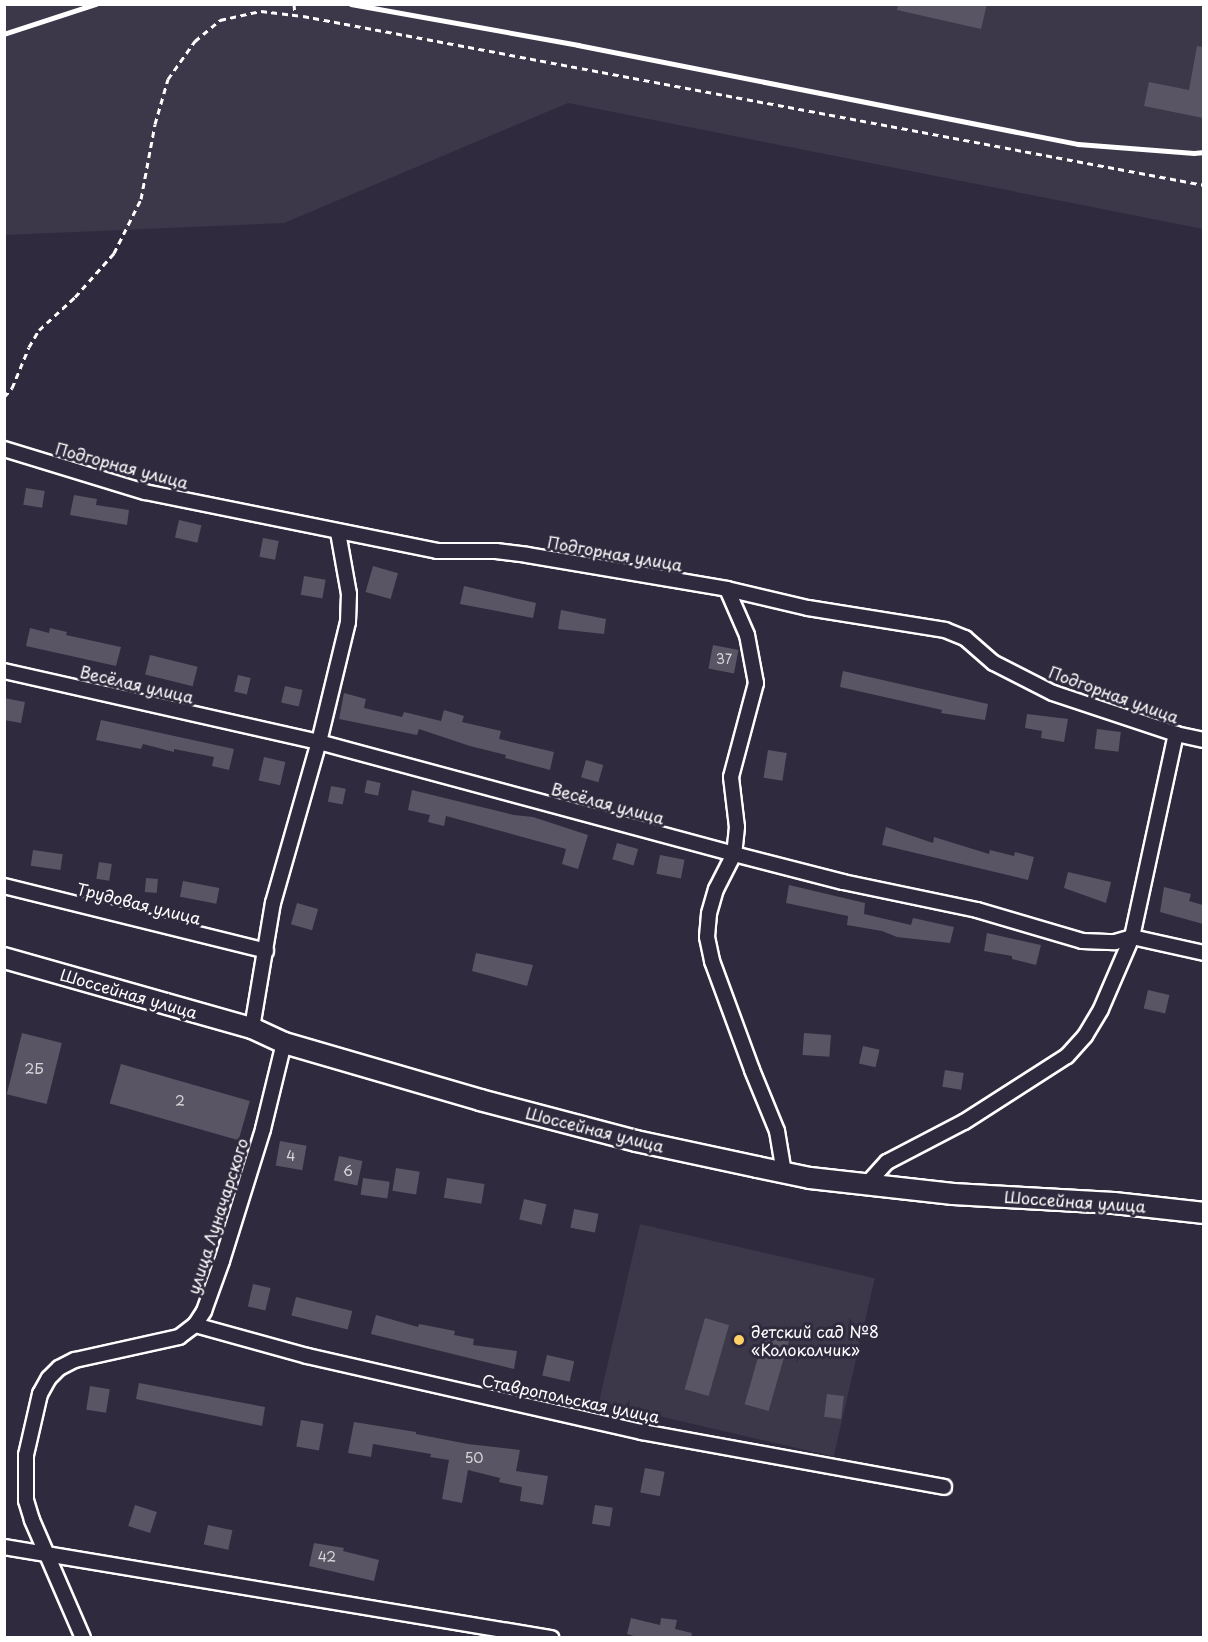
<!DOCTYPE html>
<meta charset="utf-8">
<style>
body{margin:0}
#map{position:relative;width:1208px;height:1642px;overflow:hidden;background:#2f2a3d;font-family:"Playpen Sans",sans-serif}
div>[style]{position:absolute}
.built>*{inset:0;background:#3c3749;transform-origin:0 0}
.building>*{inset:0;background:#595564;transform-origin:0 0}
.path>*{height:3px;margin-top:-1.5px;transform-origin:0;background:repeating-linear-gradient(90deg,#fff 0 6px,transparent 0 10.5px)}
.roads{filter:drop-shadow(2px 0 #fff) drop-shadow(-2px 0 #fff) drop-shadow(0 2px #fff) drop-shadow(0 -2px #fff)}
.minor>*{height:14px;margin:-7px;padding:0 7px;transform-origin:7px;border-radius:7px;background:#2f2a3d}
.secondary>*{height:20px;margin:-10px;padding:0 10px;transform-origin:10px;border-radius:10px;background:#2f2a3d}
.rail>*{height:4.5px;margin:-2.25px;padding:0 2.25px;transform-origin:2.25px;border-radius:2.25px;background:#fff}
.dots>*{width:16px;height:16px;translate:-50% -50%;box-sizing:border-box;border:3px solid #2f2a3d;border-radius:50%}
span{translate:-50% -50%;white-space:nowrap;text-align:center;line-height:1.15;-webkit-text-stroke:6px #2f2a3d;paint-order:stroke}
.number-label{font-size:14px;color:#d6d4d8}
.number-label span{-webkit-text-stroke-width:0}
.street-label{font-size:16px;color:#fff}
.poi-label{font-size:16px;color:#fff}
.left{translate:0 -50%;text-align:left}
.frame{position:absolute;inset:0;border:6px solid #fff;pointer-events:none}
</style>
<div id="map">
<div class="built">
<div style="clip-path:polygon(4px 5px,1203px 5px,1203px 229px,568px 103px,284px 223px,5px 235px)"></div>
<div style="left:640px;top:1224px;width:241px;height:183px;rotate:13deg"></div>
</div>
<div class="building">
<div style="clip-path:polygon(898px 4px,987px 4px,981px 29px,897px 10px)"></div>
<div style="clip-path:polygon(1197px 46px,1203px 47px,1203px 118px,1144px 106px,1149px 82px,1189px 90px)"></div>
<div style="left:26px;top:488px;width:19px;height:17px;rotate:9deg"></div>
<div style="clip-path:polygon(74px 495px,97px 499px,96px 505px,129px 510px,127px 525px,70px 515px)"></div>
<div style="left:179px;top:520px;width:23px;height:18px;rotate:13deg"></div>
<div style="left:263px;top:538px;width:16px;height:19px;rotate:11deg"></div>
<div style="left:373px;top:566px;width:26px;height:27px;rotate:16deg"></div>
<div style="left:304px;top:576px;width:22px;height:19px;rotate:10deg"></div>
<div style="clip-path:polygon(464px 586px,536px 603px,533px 618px,460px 604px)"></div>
<div style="clip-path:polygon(561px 610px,606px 619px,604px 634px,558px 629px)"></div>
<div style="clip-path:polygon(30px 628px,49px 633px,50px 628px,67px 632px,66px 635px,121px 647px,116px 666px,26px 646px)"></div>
<div style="left:713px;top:645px;width:26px;height:24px;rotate:11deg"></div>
<div style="left:150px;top:655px;width:49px;height:20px;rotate:14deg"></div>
<div style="clip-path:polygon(843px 671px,988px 704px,985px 720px,941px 713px,942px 710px,840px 687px)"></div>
<div style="left:238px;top:675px;width:13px;height:17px;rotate:13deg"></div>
<div style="left:285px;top:686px;width:18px;height:17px;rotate:13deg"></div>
<div style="clip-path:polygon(344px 693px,366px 699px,364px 708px,402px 717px,404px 712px,441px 721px,444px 710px,464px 716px,462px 722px,501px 731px,499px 739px,554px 752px,550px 770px,505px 758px,506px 755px,470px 746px,419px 729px,417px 735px,339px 719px)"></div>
<div style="clip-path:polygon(4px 698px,25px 702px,21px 723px,4px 720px)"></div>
<div style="clip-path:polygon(1027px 714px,1068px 719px,1064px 742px,1041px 738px,1042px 731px,1025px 728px)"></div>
<div style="clip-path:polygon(101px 720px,234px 749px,229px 770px,212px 766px,214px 757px,174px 749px,174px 752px,143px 744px,141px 749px,96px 740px)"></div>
<div style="left:1097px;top:729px;width:24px;height:20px;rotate:7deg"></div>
<div style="left:768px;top:750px;width:19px;height:28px;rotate:9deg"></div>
<div style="left:264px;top:757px;width:22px;height:24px;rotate:13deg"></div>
<div style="left:586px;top:760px;width:18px;height:18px;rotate:16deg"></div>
<div style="left:367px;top:780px;width:14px;height:13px;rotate:12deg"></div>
<div style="left:331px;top:786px;width:15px;height:16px;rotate:11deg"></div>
<div style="clip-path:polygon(412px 790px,514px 815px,533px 817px,588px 835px,578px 869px,562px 864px,566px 849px,446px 816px,444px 826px,428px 822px,430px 815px,408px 810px)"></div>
<div style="clip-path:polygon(886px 827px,933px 843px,934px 837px,989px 854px,990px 850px,1014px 856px,1015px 852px,1034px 857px,1028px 880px,882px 845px)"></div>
<div style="left:617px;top:843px;width:22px;height:17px;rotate:16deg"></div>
<div style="left:33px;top:850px;width:30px;height:16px;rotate:8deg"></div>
<div style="left:660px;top:855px;width:25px;height:19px;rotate:11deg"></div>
<div style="left:99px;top:862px;width:13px;height:17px;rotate:9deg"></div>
<div style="clip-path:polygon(1068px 872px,1111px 882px,1106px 903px,1064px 888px)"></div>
<div style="left:146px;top:878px;width:12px;height:14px;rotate:5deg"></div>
<div style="left:183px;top:881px;width:37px;height:16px;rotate:11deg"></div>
<div style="clip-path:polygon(789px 885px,865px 903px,864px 914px,911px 925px,913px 918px,954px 927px,950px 943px,897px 937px,882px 931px,847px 925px,848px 916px,786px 903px)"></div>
<div style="clip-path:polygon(1164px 887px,1191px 894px,1189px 901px,1203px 905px,1203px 924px,1160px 912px)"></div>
<div style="left:297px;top:903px;width:22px;height:22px;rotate:16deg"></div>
<div style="clip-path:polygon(987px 933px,1041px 945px,1036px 965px,1012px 959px,1012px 956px,984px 951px)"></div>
<div style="clip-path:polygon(476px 953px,533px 965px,527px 986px,472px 971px)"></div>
<div style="left:1148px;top:990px;width:22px;height:19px;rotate:13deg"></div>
<div style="left:22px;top:1033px;width:41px;height:63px;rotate:14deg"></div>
<div style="left:804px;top:1033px;width:27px;height:22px;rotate:4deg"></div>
<div style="left:863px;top:1046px;width:17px;height:18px;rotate:13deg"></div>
<div style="left:121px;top:1064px;width:134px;height:41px;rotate:16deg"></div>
<div style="left:945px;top:1070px;width:19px;height:17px;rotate:9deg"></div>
<div style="left:280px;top:1141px;width:27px;height:25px;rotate:10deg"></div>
<div style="left:339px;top:1156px;width:24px;height:25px;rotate:12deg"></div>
<div style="left:396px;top:1168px;width:24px;height:23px;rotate:9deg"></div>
<div style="left:363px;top:1178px;width:27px;height:17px;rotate:8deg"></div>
<div style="left:447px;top:1178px;width:38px;height:20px;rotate:9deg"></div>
<div style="left:524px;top:1199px;width:23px;height:21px;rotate:13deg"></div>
<div style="left:574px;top:1209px;width:25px;height:19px;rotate:11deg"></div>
<div style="left:253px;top:1284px;width:18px;height:23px;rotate:13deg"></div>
<div style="left:296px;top:1297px;width:58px;height:19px;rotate:14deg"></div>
<div style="clip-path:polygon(376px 1315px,418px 1327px,419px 1324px,455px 1331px,454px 1335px,474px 1339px,473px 1345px,517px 1351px,514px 1369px,371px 1334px)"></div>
<div style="left:705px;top:1318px;width:25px;height:74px;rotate:16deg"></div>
<div style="left:765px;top:1333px;width:25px;height:74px;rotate:16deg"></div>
<div style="left:547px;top:1355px;width:28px;height:21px;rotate:13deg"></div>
<div style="clip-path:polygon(139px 1383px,265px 1407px,262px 1426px,136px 1399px)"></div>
<div style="left:90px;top:1386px;width:20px;height:24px;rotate:9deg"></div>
<div style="left:827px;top:1394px;width:17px;height:23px;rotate:7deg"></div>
<div style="left:301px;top:1420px;width:23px;height:27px;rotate:10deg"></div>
<div style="clip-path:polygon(354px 1422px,416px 1432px,416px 1434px,468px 1444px,520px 1450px,516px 1471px,548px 1476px,543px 1505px,520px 1501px,522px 1487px,499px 1482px,500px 1478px,468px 1470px,462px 1503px,442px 1499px,449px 1460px,430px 1457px,431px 1454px,373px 1444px,371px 1457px,348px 1453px)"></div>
<div style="left:645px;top:1468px;width:20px;height:25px;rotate:11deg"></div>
<div style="left:135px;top:1505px;width:23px;height:22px;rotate:18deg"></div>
<div style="left:595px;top:1505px;width:18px;height:19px;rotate:9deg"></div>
<div style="left:208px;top:1525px;width:25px;height:20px;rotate:12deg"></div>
<div style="clip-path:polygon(314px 1543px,344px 1548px,343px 1551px,379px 1560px,374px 1581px,309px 1566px)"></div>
<div style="clip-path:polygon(631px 1618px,660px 1625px,661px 1618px,677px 1620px,675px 1629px,692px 1633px,691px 1638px,640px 1638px,627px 1634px)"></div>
</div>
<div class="path">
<div style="left:294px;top:4px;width:11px;rotate:85deg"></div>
<div style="left:4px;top:397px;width:12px;rotate:-48deg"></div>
<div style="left:12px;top:388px;width:44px;rotate:-67.5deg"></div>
<div style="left:29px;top:347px;width:20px;rotate:-60deg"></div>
<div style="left:39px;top:330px;width:49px;rotate:-42.5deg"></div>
<div style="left:75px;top:297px;width:59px;rotate:-48.4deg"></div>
<div style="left:114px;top:253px;width:60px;rotate:-63.4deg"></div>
<div style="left:141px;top:199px;width:76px;rotate:-79.4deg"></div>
<div style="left:155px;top:124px;width:47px;rotate:-73.9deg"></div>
<div style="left:168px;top:79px;width:47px;rotate:-54.6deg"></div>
<div style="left:195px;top:41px;width:33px;rotate:-40deg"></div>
<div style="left:220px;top:20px;width:42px;rotate:-12.4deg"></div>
<div style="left:261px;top:11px;width:42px;rotate:6.8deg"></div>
<div style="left:303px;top:16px;width:917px;rotate:10.62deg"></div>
</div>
<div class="roads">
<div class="minor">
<div style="left:4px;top:449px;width:147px;rotate:17deg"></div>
<div style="left:145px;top:492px;width:298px;rotate:11.4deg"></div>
<div style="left:437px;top:551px;width:59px"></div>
<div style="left:496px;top:551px;width:31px;rotate:7deg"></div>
<div style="left:527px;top:555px;width:203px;rotate:9.6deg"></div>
<div style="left:727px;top:589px;width:83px;rotate:13.2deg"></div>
<div style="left:808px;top:608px;width:139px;rotate:9.1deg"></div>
<div style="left:945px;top:630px;width:22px;rotate:22deg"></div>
<div style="left:965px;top:638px;width:38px;rotate:41deg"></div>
<div style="left:994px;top:663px;width:66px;rotate:27deg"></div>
<div style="left:1053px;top:693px;width:130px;rotate:18.4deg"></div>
<div style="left:1176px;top:734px;width:29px;rotate:12deg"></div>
<div style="left:727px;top:589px;width:50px;rotate:66.5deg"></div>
<div style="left:747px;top:635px;width:49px;rotate:79.4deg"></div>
<div style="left:756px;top:683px;width:97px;rotate:104.9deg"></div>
<div style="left:731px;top:777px;width:50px;rotate:83.2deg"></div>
<div style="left:737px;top:827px;width:27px;rotate:96deg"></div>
<div style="left:734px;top:854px;width:39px;rotate:117deg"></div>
<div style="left:716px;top:889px;width:26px;rotate:106deg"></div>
<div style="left:709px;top:914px;width:23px;rotate:95deg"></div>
<div style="left:707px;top:937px;width:25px;rotate:78deg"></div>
<div style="left:712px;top:961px;width:116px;rotate:69.8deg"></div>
<div style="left:752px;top:1070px;width:66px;rotate:67.7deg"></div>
<div style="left:777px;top:1131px;width:43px;rotate:80.5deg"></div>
<div style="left:4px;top:671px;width:323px;rotate:12.7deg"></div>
<div style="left:319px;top:742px;width:430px;rotate:15.1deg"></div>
<div style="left:734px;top:854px;width:113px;rotate:14.4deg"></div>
<div style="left:843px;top:882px;width:137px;rotate:11.8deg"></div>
<div style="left:977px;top:910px;width:109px;rotate:16.4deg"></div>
<div style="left:1082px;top:941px;width:33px;rotate:2deg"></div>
<div style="left:1115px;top:942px;width:18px;rotate:-16deg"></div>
<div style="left:1132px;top:937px;width:74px;rotate:12.5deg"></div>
<div style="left:4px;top:886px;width:270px;rotate:13.9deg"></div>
<div style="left:252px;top:1028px;width:127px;rotate:-80.5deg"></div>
<div style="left:273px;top:903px;width:167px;rotate:-74.1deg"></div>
<div style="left:319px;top:742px;width:123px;rotate:-76.4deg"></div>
<div style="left:348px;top:622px;width:28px;rotate:-88deg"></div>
<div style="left:349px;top:594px;width:63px;rotate:-100.1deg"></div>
<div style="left:867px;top:1184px;width:30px;rotate:-48deg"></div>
<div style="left:887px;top:1162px;width:87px;rotate:-27.5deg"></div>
<div style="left:964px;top:1122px;width:122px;rotate:-32.7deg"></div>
<div style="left:1067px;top:1056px;width:27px;rotate:-48deg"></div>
<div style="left:1085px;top:1036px;width:31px;rotate:-59deg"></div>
<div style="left:1101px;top:1009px;width:78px;rotate:-66.7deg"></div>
<div style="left:1132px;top:937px;width:208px;rotate:-77.8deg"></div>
<div style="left:195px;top:1325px;width:116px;rotate:15.5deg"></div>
<div style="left:307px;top:1356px;width:344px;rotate:12.8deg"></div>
<div style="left:642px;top:1432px;width:307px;rotate:10.3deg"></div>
<div style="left:4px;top:1547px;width:555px;rotate:9.45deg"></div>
<div style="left:83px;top:1638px;width:129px;rotate:-113.4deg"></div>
<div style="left:32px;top:1520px;width:21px;rotate:-107deg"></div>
<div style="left:26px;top:1500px;width:45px;rotate:-90deg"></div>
<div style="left:26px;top:1455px;width:63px;rotate:-77.1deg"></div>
<div style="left:40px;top:1394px;width:18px;rotate:-61deg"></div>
<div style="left:49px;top:1378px;width:14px;rotate:-45deg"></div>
<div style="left:59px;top:1368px;width:18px;rotate:-27deg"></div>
<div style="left:75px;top:1360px;width:107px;rotate:-12.5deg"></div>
<div style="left:179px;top:1337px;width:20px;rotate:-37deg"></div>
<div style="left:195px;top:1325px;width:17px;rotate:-57deg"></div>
<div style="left:204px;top:1311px;width:53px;rotate:-70.2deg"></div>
<div style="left:222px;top:1261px;width:138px;rotate:-72.7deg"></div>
<div style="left:263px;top:1129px;width:89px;rotate:-76.3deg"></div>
</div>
<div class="secondary">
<div style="left:4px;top:958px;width:258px;rotate:15.8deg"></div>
<div style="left:252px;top:1028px;width:35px;rotate:25deg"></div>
<div style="left:284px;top:1043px;width:204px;rotate:16.2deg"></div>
<div style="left:480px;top:1100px;width:161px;rotate:14.7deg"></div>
<div style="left:636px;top:1141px;width:124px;rotate:12.1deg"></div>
<div style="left:757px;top:1167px;width:54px;rotate:11.7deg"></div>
<div style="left:810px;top:1178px;width:144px;rotate:6.4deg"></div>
<div style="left:953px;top:1194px;width:161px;rotate:3.2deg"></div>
<div style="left:1114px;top:1203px;width:91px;rotate:6.3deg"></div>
</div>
</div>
<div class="rail">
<div style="left:351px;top:4px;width:231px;rotate:10.2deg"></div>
<div style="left:578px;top:45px;width:510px;rotate:11.2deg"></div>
<div style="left:1078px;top:144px;width:116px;rotate:4.4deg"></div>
<div style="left:1194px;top:153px;width:10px;rotate:-6deg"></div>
<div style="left:4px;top:34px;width:97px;rotate:-18.1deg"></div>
</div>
<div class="dots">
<div style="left:739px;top:1340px;background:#ffd166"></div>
</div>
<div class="number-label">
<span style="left:724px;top:659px">37</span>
<span style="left:34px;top:1069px">2Б</span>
<span style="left:180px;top:1101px">2</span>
<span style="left:291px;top:1156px">4</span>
<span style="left:348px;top:1171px">6</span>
<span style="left:474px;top:1458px">50</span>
<span style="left:327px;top:1557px">42</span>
</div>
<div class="street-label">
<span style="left:122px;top:465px;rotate:15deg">Подгорная улица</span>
<span style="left:615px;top:553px;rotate:10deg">Подгорная улица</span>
<span style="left:137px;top:684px;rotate:13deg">Весёлая улица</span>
<span style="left:1114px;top:694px;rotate:20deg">Подгорная улица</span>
<span style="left:608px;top:803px;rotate:15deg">Весёлая улица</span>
<span style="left:139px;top:903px;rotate:14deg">Трудовая улица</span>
<span style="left:129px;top:993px;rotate:16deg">Шоссейная улица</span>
<span style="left:595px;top:1129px;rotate:14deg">Шоссейная улица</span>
<span style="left:1075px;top:1201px;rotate:4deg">Шоссейная улица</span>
<span style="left:217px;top:1216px;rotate:-72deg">улица Луначарского</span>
<span style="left:571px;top:1398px;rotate:12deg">Ставропольская улица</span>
</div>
<div class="poi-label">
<span class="left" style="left:751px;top:1340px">детский сад №8<br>«Колоколчик»</span>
</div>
<div class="frame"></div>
</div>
